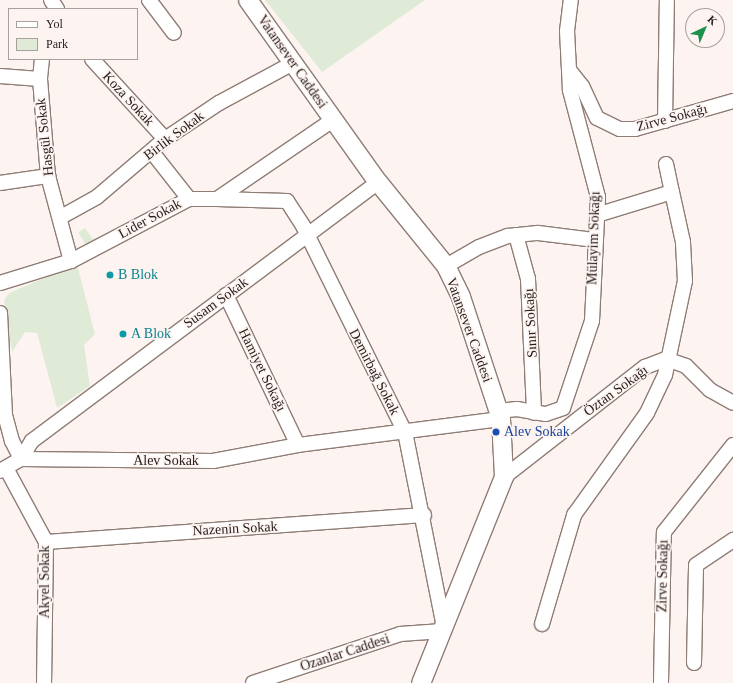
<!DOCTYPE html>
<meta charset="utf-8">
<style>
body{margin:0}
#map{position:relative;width:733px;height:683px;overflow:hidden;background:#fdf4f1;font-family:"Times New Roman",serif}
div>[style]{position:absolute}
.green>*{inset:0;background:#e0ebd7}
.roads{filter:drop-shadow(1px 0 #8f7d75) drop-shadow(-1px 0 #8f7d75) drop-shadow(0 1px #8f7d75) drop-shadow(0 -1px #8f7d75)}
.minor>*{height:14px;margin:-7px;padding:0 7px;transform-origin:7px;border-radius:7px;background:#fff}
.major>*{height:18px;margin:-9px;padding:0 9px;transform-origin:9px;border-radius:9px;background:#fff}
.dots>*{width:11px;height:11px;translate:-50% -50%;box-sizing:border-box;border:2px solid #fdf4f1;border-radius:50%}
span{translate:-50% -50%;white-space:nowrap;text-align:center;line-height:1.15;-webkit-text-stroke:3.5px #fdf4f1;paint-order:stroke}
.street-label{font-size:14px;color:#29211e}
.culture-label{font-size:14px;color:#0d838f}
.left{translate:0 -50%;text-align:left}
.transit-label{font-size:14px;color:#164399}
.legend{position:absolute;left:8px;top:8px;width:130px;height:52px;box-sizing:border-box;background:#fdf4f1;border:1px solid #a8a09d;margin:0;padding:5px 7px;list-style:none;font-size:12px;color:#29211e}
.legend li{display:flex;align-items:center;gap:8px;height:20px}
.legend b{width:20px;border:1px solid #a8a09d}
.north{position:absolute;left:685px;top:8px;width:40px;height:40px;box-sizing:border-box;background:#fdf4f1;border:1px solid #a8a09d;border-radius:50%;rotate:44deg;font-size:11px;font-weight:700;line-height:16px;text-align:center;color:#29211e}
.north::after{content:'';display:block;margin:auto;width:14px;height:18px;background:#1d924d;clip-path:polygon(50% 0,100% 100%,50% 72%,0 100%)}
</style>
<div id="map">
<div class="green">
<div style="clip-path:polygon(265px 0,425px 0,322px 72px)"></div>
<div style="clip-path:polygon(85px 228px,93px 239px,109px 234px,86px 245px,78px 232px)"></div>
<div style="clip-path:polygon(77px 264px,95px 334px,84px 345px,90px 386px,57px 408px,37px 333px,25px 332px,12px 352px,4px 301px,9px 293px)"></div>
</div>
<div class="roads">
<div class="minor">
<div style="left:51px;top:0;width:11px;rotate:56deg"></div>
<div style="left:149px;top:0;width:41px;rotate:52.9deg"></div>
<div style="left:42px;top:59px;width:20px;rotate:96deg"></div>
<div style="left:40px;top:79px;width:97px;rotate:85.3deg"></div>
<div style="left:48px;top:176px;width:88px;rotate:74.9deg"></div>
<div style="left:92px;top:59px;width:108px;rotate:47.6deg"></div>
<div style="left:569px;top:70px;width:21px;rotate:51deg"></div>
<div style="left:582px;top:86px;width:35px;rotate:65deg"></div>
<div style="left:597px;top:118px;width:25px;rotate:26deg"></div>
<div style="left:620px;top:129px;width:15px"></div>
<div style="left:635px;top:129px;width:102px;rotate:-15.9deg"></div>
<div style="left:0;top:76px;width:40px;rotate:4.3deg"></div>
<div style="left:665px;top:121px;width:121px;rotate:-89.1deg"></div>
<div style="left:152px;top:152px;width:60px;rotate:51.8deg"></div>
<div style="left:666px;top:164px;width:29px;rotate:78deg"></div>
<div style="left:0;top:183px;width:49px;rotate:-8.3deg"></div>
<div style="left:217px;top:199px;width:70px;rotate:1.6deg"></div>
<div style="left:287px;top:201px;width:30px;rotate:57deg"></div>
<div style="left:303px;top:226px;width:230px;rotate:63.7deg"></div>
<div style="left:405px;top:432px;width:195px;rotate:78.7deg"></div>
<div style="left:61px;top:217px;width:41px;rotate:-29.1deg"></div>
<div style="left:97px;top:197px;width:89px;rotate:-40.5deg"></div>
<div style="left:165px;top:139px;width:65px;rotate:-33.7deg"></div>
<div style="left:219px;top:103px;width:84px;rotate:-28.4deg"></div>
<div style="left:516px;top:235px;width:46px;rotate:74.7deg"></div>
<div style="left:528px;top:279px;width:134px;rotate:87.4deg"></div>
<div style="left:446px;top:266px;width:38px;rotate:-30deg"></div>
<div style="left:479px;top:247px;width:31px;rotate:-21deg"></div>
<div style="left:508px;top:236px;width:30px;rotate:-6deg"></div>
<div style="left:538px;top:233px;width:56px;rotate:7.1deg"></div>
<div style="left:0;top:283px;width:74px;rotate:-17.2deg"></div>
<div style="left:71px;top:261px;width:133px;rotate:-27.7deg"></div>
<div style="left:189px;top:199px;width:28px"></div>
<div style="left:217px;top:199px;width:140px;rotate:-34.3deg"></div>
<div style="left:226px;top:295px;width:166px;rotate:64.4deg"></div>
<div style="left:0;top:313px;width:102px;rotate:87.2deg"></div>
<div style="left:5px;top:415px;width:27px;rotate:75deg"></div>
<div style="left:12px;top:441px;width:20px;rotate:63deg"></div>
<div style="left:498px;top:411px;width:19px;rotate:-6deg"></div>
<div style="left:517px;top:409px;width:29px;rotate:10deg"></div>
<div style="left:546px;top:414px;width:18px;rotate:-19deg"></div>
<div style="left:563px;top:408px;width:92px;rotate:-71.6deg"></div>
<div style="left:592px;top:321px;width:124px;rotate:-87.2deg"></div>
<div style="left:598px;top:197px;width:111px;rotate:-104.7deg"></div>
<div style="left:570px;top:90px;width:59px;rotate:-92.9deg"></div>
<div style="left:567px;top:31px;width:31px;rotate:-83deg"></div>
<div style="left:21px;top:459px;width:192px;rotate:0.6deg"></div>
<div style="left:213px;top:461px;width:86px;rotate:-10.7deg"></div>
<div style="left:298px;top:445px;width:205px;rotate:-7.3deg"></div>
<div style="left:6px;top:468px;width:84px;rotate:61.6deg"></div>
<div style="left:46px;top:542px;width:141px;rotate:90.8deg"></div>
<div style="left:0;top:471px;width:24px;rotate:-30deg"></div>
<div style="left:21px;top:459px;width:21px;rotate:-59deg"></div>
<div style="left:32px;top:441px;width:432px;rotate:-36.8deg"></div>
<div style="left:504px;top:477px;width:179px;rotate:-38deg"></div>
<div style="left:645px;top:367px;width:22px;rotate:-21deg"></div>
<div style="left:666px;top:359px;width:21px;rotate:19deg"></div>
<div style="left:686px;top:366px;width:34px;rotate:45deg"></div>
<div style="left:710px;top:390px;width:26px;rotate:29deg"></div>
<div style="left:46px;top:542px;width:379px;rotate:-4.1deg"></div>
<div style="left:542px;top:624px;width:114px;rotate:-73.6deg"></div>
<div style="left:574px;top:515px;width:125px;rotate:-54.4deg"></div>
<div style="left:647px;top:413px;width:42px;rotate:-64.7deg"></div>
<div style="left:665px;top:375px;width:96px;rotate:-78deg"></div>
<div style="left:685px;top:281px;width:39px;rotate:-93deg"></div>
<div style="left:683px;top:242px;width:51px;rotate:-102.4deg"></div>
<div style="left:672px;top:192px;width:78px;rotate:163deg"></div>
<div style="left:694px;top:663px;width:98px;rotate:-88.8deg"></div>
<div style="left:696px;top:565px;width:45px;rotate:-34deg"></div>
<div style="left:253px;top:683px;width:155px;rotate:-18.4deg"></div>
<div style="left:400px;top:634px;width:39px;rotate:-4deg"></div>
<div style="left:661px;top:683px;width:151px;rotate:-88.9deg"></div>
<div style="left:664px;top:532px;width:111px;rotate:-51.6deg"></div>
</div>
<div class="major">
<div style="left:248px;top:0;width:224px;rotate:54.5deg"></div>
<div style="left:378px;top:182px;width:108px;rotate:51deg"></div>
<div style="left:446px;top:266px;width:34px;rotate:64deg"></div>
<div style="left:461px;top:297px;width:128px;rotate:71.8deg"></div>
<div style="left:501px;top:419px;width:58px;rotate:87deg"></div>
<div style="left:504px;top:477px;width:222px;rotate:111.9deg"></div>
</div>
</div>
<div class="dots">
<div style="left:110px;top:275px;background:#0f9aa8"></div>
<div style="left:123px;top:334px;background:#0f9aa8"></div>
<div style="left:496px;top:432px;background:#1a4fb4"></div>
</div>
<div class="street-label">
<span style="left:292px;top:62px;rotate:55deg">Vatansever Caddesi</span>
<span style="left:128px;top:99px;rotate:47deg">Koza Sokak</span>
<span style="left:672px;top:118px;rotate:-15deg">Zirve Sokağı</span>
<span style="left:174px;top:136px;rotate:-37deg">Birlik Sokak</span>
<span style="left:45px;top:137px;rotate:-96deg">Hasgül Sokak</span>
<span style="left:150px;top:219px;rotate:-28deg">Lider Sokak</span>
<span style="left:594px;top:238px;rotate:-88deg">Mülayim Sokağı</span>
<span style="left:216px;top:303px;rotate:-36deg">Susam Sokak</span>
<span style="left:531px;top:323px;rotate:-93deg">Sınır Sokağı</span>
<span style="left:469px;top:330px;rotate:70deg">Vatansever Caddesi</span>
<span style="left:262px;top:370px;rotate:64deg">Hamiyet Sokağı</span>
<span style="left:374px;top:372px;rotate:63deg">Demirbağ Sokak</span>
<span style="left:616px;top:391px;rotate:-36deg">Öztan Sokağı</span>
<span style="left:166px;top:461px">Alev Sokak</span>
<span style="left:235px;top:529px;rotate:-3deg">Nazenin Sokak</span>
<span style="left:663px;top:576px;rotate:-89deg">Zirve Sokağı</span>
<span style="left:45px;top:582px;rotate:-90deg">Akyel Sokak</span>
<span style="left:345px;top:653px;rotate:-18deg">Ozanlar Caddesi</span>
</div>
<div class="culture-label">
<span class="left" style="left:118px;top:275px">B Blok</span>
<span class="left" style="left:131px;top:334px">A Blok</span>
</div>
<div class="transit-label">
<span class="left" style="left:504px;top:432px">Alev Sokak</span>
</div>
<ul class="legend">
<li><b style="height:5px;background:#fff"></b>Yol</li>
<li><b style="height:11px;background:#e0ebd7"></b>Park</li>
</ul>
<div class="north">K</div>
</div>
